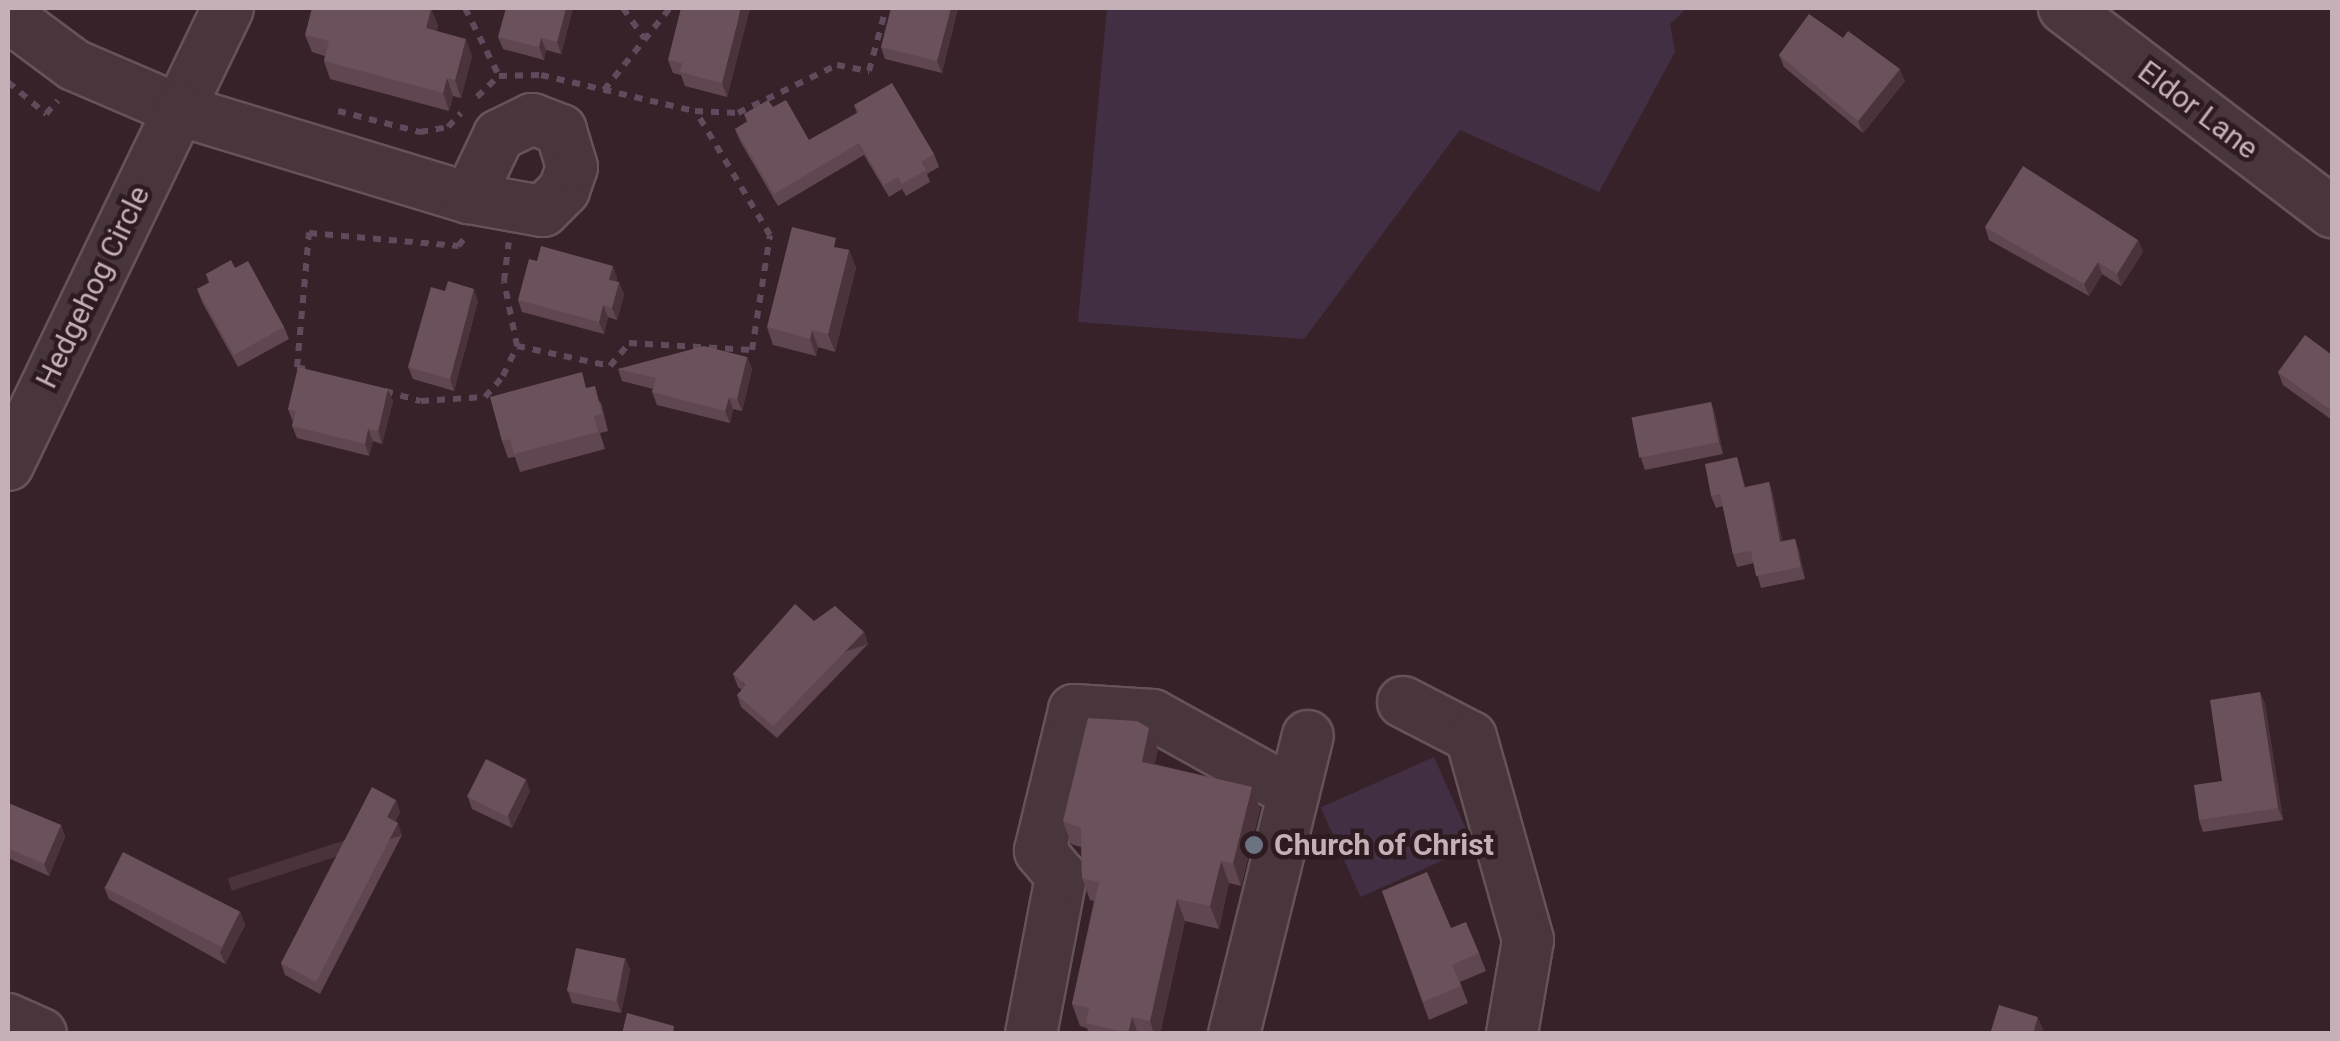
<!DOCTYPE html>
<style>
body{margin:0}
#map{position:relative;width:2340px;height:1041px;overflow:hidden;background:#38222a;font-family:Roboto,sans-serif}
div>[style]{position:absolute}
.green>*{inset:0;background:#432f44;transform-origin:0 0}
.path>*{height:6px;margin-top:-3px;transform-origin:0;background:repeating-linear-gradient(90deg,#5f4b5b 0 8px,transparent 0 16px)}
.roads{filter:drop-shadow(2px 0 #66535a) drop-shadow(-2px 0 #66535a) drop-shadow(0 2px #66535a) drop-shadow(0 -2px #66535a)}
.minor>*{height:50px;margin:-25px;padding:0 25px;transform-origin:25px;border-radius:25px;background:#48363c}
.wall>*{inset:0;background:#604650}
.shaded-wall>*{inset:0;background:#4b333c;transform-origin:0 0}
.building>*{inset:0;background:#6b515b;transform-origin:0 0}
.dots>*{width:28px;height:28px;translate:-50% -50%;box-sizing:border-box;border:5px solid #2d1b21;border-radius:50%}
span{translate:-50% -50%;white-space:nowrap;text-align:center;line-height:1.15;-webkit-text-stroke:9px #2d1b21;paint-order:stroke}
.street-label{font-size:30px;color:#c5b0b7}
.poi-label{font-size:30px;color:#c5b0b7;font-weight:700}
.left{translate:0 -50%;text-align:left}
.frame{position:absolute;inset:0;border:10px solid #c5b0b7;pointer-events:none}
</style>
<div id="map">
<div class="green">
<div style="clip-path:polygon(1107px 8px,1687px 8px,1670px 24px,1675px 52px,1599px 192px,1460px 130px,1304px 339px,1078px 322px)"></div>
<div style="left:1434px;top:757px;width:98px;height:124px;rotate:66deg"></div>
</div>
<div class="path">
<div style="left:465px;top:8px;width:76px;rotate:63.4deg"></div>
<div style="left:623px;top:8px;width:37px;rotate:55deg"></div>
<div style="left:8px;top:82px;width:50px;rotate:40.1deg"></div>
<div style="left:46px;top:114px;width:18px;rotate:-49deg"></div>
<div style="left:604px;top:90px;width:105px;rotate:-51.2deg"></div>
<div style="left:477px;top:97px;width:30px;rotate:-44deg"></div>
<div style="left:499px;top:76px;width:42px;rotate:-1.4deg"></div>
<div style="left:541px;top:75px;width:158px;rotate:13.2deg"></div>
<div style="left:695px;top:111px;width:43px;rotate:2.7deg"></div>
<div style="left:738px;top:113px;width:110px;rotate:-25.9deg"></div>
<div style="left:837px;top:65px;width:33px;rotate:11deg"></div>
<div style="left:869px;top:71px;width:65px;rotate:-74.9deg"></div>
<div style="left:338px;top:111px;width:85px;rotate:14.4deg"></div>
<div style="left:420px;top:132px;width:28px;rotate:-10deg"></div>
<div style="left:448px;top:127px;width:19px;rotate:-47deg"></div>
<div style="left:517px;top:346px;width:95px;rotate:12.1deg"></div>
<div style="left:610px;top:366px;width:30px;rotate:-50deg"></div>
<div style="left:629px;top:343px;width:123px;rotate:3.3deg"></div>
<div style="left:752px;top:350px;width:116px;rotate:-81.1deg"></div>
<div style="left:770px;top:235px;width:144px;rotate:-121deg"></div>
<div style="left:305px;top:369px;width:8px;rotate:-166deg"></div>
<div style="left:297px;top:367px;width:135px;rotate:-84.9deg"></div>
<div style="left:309px;top:233px;width:150px;rotate:5deg"></div>
<div style="left:458px;top:246px;width:9px;rotate:-49deg"></div>
<div style="left:385px;top:391px;width:37px;rotate:16deg"></div>
<div style="left:421px;top:401px;width:64px;rotate:-3.6deg"></div>
<div style="left:485px;top:397px;width:28px;rotate:-49deg"></div>
<div style="left:503px;top:376px;width:33px;rotate:-65deg"></div>
<div style="left:517px;top:346px;width:66px;rotate:-101.3deg"></div>
<div style="left:504px;top:281px;width:39px;rotate:-83deg"></div>
</div>
<div class="roads">
<div class="minor">
<div style="left:2064px;top:8px;width:337px;rotate:37.3deg"></div>
<div style="left:8px;top:16px;width:82px;rotate:36.6deg"></div>
<div style="left:74px;top:65px;width:114px;rotate:23.2deg"></div>
<div style="left:179px;top:110px;width:113px;rotate:-64.3deg"></div>
<div style="left:8px;top:465px;width:394px;rotate:-64.3deg"></div>
<div style="left:179px;top:110px;width:303px;rotate:16.9deg"></div>
<div style="left:469px;top:198px;width:75px;rotate:10deg"></div>
<div style="left:543px;top:211px;width:30px;rotate:-45deg"></div>
<div style="left:564px;top:190px;width:24px;rotate:-71deg"></div>
<div style="left:572px;top:167px;width:39px;rotate:-107deg"></div>
<div style="left:561px;top:130px;width:31px;rotate:-159deg"></div>
<div style="left:532px;top:119px;width:37px;rotate:154deg"></div>
<div style="left:499px;top:135px;width:70px;rotate:115.5deg"></div>
<div style="left:1403px;top:702px;width:76px;rotate:27.2deg"></div>
<div style="left:1471px;top:737px;width:211px;rotate:74.3deg"></div>
<div style="left:1528px;top:940px;width:95px;rotate:99.7deg"></div>
<div style="left:8px;top:1019px;width:36px;rotate:24deg"></div>
<div style="left:1031px;top:1034px;width:161px;rotate:-79.2deg"></div>
<div style="left:1061px;top:876px;width:33px;rotate:-130deg"></div>
<div style="left:1040px;top:851px;width:145px;rotate:-76.4deg"></div>
<div style="left:1074px;top:710px;width:79px;rotate:3.6deg"></div>
<div style="left:1153px;top:715px;width:159px;rotate:29deg"></div>
<div style="left:1234px;top:1034px;width:307px;rotate:-76.1deg"></div>
</div>
</div>
<div class="wall">
<div style="clip-path:polygon(573px 8px,561px 54px,546px 50px,544px 60px,503px 49px,498px 37px)"></div>
<div style="clip-path:polygon(750px 8px,727px 97px,685px 86px,681px 75px,673px 73px,668px 60px)"></div>
<div style="clip-path:polygon(958px 8px,942px 73px,885px 59px,881px 47px)"></div>
<div style="clip-path:polygon(431px 9px,438px 26px,436px 31px,472px 56px,461px 98px,453px 96px,449px 111px,330px 79px,324px 61px,325px 56px,312px 52px,305px 35px)"></div>
<div style="clip-path:polygon(1843px 38px,1905px 81px,1863px 133px,1784px 67px,1779px 55px)"></div>
<div style="clip-path:polygon(854px 105px,934px 154px,939px 167px,927px 174px,930px 182px,906px 196px,902px 189px,889px 197px,864px 155px,778px 206px,740px 141px,735px 129px,747px 122px,744px 114px,773px 107px,809px 140px,857px 113px)"></div>
<div style="clip-path:polygon(1985px 227px,2138px 240px,2143px 252px,2121px 286px,2102px 274px,2089px 296px,1989px 240px)"></div>
<div style="clip-path:polygon(839px 248px,849px 250px,856px 268px,835px 352px,818px 347px,816px 356px,773px 345px,767px 327px)"></div>
<div style="clip-path:polygon(235px 268px,284px 327px,289px 339px,238px 367px,202px 302px,197px 289px,209px 283px,206px 274px)"></div>
<div style="clip-path:polygon(617px 278px,616px 282px,619px 282px,624px 295px,617px 320px,608px 317px,604px 334px,522px 312px,518px 300px)"></div>
<div style="clip-path:polygon(478px 301px,454px 391px,413px 379px,408px 367px)"></div>
<div style="clip-path:polygon(2332px 355px,2332px 420px,2283px 385px,2278px 372px)"></div>
<div style="clip-path:polygon(747px 357px,752px 369px,742px 411px,733px 409px,730px 423px,657px 405px,652px 392px,653px 389px,622px 381px,618px 369px)"></div>
<div style="clip-path:polygon(587px 388px,601px 403px,608px 431px,600px 433px,605px 449px,520px 472px,515px 457px,508px 458px,502px 441px)"></div>
<div style="clip-path:polygon(393px 401px,382px 444px,373px 441px,369px 456px,297px 438px,292px 426px,293px 422px,288px 409px)"></div>
<div style="clip-path:polygon(1711px 402px,1715px 414px,1723px 454px,1645px 470px,1641px 458px)"></div>
<div style="clip-path:polygon(1737px 457px,1745px 487px,1769px 482px,1773px 495px,1782px 541px,1795px 539px,1799px 551px,1805px 579px,1761px 588px,1754px 563px,1737px 567px,1733px 554px,1723px 506px,1716px 508px,1711px 496px)"></div>
<div style="clip-path:polygon(814px 621px,864px 632px,868px 644px,777px 738px,741px 707px,737px 695px,742px 690px,738px 687px,733px 674px)"></div>
<div style="clip-path:polygon(2260px 692px,2265px 704px,2283px 820px,2203px 832px,2199px 820px,2222px 781px)"></div>
<div style="clip-path:polygon(1158px 750px,1154px 764px,1252px 787px,1260px 809px,1241px 886px,1229px 883px,1219px 929px,1185px 921px,1160px 1034px,1089px 1034px,1087px 1028px,1080px 1026px,1072px 1004px,1094px 901px,1090px 900px,1082px 878px,1081px 847px,1071px 844px,1063px 821px)"></div>
<div style="clip-path:polygon(530px 791px,512px 828px,472px 809px,468px 797px)"></div>
<div style="clip-path:polygon(396px 800px,400px 812px,395px 822px,402px 835px,320px 994px,285px 975px,281px 963px)"></div>
<div style="clip-path:polygon(8px 803px,61px 825px,65px 837px,49px 876px,8px 858px)"></div>
<div style="clip-path:polygon(104px 887px,240px 912px,245px 925px,225px 964px,109px 899px)"></div>
<div style="clip-path:polygon(1382px 891px,1451px 928px,1479px 953px,1486px 971px,1460px 982px,1468px 1003px,1429px 1020px)"></div>
<div style="clip-path:polygon(625px 958px,630px 970px,621px 1013px,572px 1003px,568px 991px)"></div>
</div>
<div class="shaded-wall">
<div style="clip-path:polygon(566px 8px,573px 8px,561px 54px,557px 42px)"></div>
<div style="clip-path:polygon(741px 8px,750px 8px,727px 97px,722px 83px)"></div>
<div style="clip-path:polygon(951px 8px,958px 8px,942px 73px,937px 61px)"></div>
<div style="clip-path:polygon(431px 9px,438px 26px,432px 45px,426px 28px)"></div>
<div style="clip-path:polygon(541px 38px,546px 50px,544px 60px,539px 47px)"></div>
<div style="clip-path:polygon(466px 39px,472px 56px,461px 98px,455px 80px)"></div>
<div style="clip-path:polygon(1900px 69px,1905px 81px,1863px 133px,1858px 121px)"></div>
<div style="clip-path:polygon(447px 78px,453px 96px,449px 111px,443px 93px)"></div>
<div style="clip-path:polygon(2138px 240px,2143px 252px,2121px 286px,2117px 274px)"></div>
<div style="clip-path:polygon(849px 250px,856px 268px,835px 352px,828px 334px)"></div>
<div style="clip-path:polygon(2098px 262px,2102px 274px,2089px 296px,2084px 284px)"></div>
<div style="clip-path:polygon(613px 266px,617px 278px,614px 292px,609px 280px)"></div>
<div style="clip-path:polygon(619px 282px,624px 295px,617px 320px,612px 308px)"></div>
<div style="clip-path:polygon(474px 289px,478px 301px,454px 391px,450px 379px)"></div>
<div style="clip-path:polygon(603px 305px,608px 317px,604px 334px,599px 322px)"></div>
<div style="clip-path:polygon(812px 330px,818px 347px,816px 356px,810px 339px)"></div>
<div style="clip-path:polygon(747px 357px,752px 369px,742px 411px,737px 399px)"></div>
<div style="clip-path:polygon(388px 389px,393px 401px,382px 444px,378px 431px)"></div>
<div style="clip-path:polygon(729px 397px,733px 409px,730px 423px,725px 411px)"></div>
<div style="clip-path:polygon(1711px 402px,1715px 414px,1723px 454px,1719px 442px)"></div>
<div style="clip-path:polygon(368px 429px,373px 441px,369px 456px,365px 444px)"></div>
<div style="clip-path:polygon(1769px 482px,1773px 495px,1785px 554px,1780px 542px)"></div>
<div style="clip-path:polygon(1795px 539px,1799px 551px,1805px 579px,1801px 567px)"></div>
<div style="left:864px;top:632px;width:13px;height:131px;rotate:72deg"></div>
<div style="clip-path:polygon(2260px 692px,2265px 704px,2283px 820px,2278px 808px)"></div>
<div style="clip-path:polygon(1149px 728px,1158px 750px,1150px 784px,1142px 762px)"></div>
<div style="clip-path:polygon(526px 779px,530px 791px,512px 828px,508px 816px)"></div>
<div style="clip-path:polygon(1252px 787px,1260px 809px,1241px 886px,1233px 863px)"></div>
<div style="clip-path:polygon(396px 800px,400px 812px,391px 829px,387px 817px)"></div>
<div style="left:398px;top:823px;width:13px;height:179px;rotate:72deg"></div>
<div style="clip-path:polygon(61px 825px,65px 837px,49px 876px,44px 864px)"></div>
<div style="clip-path:polygon(1221px 861px,1229px 883px,1219px 929px,1210px 906px)"></div>
<div style="clip-path:polygon(1177px 899px,1185px 921px,1160px 1034px,1154px 1034px,1150px 1021px)"></div>
<div style="clip-path:polygon(240px 912px,245px 925px,225px 964px,220px 952px)"></div>
<div style="clip-path:polygon(625px 958px,630px 970px,621px 1013px,617px 1001px)"></div>
<div style="clip-path:polygon(1132px 1017px,1138px 1034px,1128px 1034px)"></div>
<div style="clip-path:polygon(2038px 1017px,2043px 1029px,2042px 1034px,2033px 1034px)"></div>
</div>
<div class="building">
<div style="clip-path:polygon(312px 8px,431px 9px,426px 28px,466px 39px,455px 80px,447px 78px,443px 93px,324px 61px,329px 41px,305px 35px)"></div>
<div style="clip-path:polygon(506px 8px,566px 8px,557px 42px,541px 38px,539px 47px,498px 37px)"></div>
<div style="clip-path:polygon(681px 8px,741px 8px,722px 83px,680px 72px,682px 63px,668px 60px)"></div>
<div style="clip-path:polygon(891px 8px,951px 8px,937px 61px,881px 47px)"></div>
<div style="clip-path:polygon(1809px 14px,1843px 38px,1848px 31px,1900px 69px,1858px 121px,1779px 55px)"></div>
<div style="clip-path:polygon(892px 83px,934px 154px,921px 162px,926px 170px,902px 184px,898px 177px,884px 185px,859px 143px,774px 194px,735px 129px,748px 121px,744px 114px,768px 100px,773px 107px,786px 100px,809px 140px,859px 112px,854px 105px)"></div>
<div style="clip-path:polygon(2023px 166px,2138px 240px,2117px 274px,2098px 262px,2084px 284px,1985px 227px)"></div>
<div style="clip-path:polygon(792px 227px,836px 238px,834px 247px,849px 250px,828px 334px,812px 330px,810px 339px,767px 327px)"></div>
<div style="clip-path:polygon(541px 246px,613px 266px,609px 280px,619px 282px,612px 308px,603px 305px,599px 322px,518px 300px,529px 259px,537px 261px)"></div>
<div style="clip-path:polygon(231px 260px,235px 268px,248px 261px,284px 327px,234px 355px,197px 289px,210px 282px,206px 274px)"></div>
<div style="clip-path:polygon(448px 281px,474px 289px,450px 379px,408px 367px,431px 287px,445px 291px)"></div>
<div style="clip-path:polygon(2305px 335px,2332px 355px,2332px 411px,2278px 372px)"></div>
<div style="clip-path:polygon(704px 346px,747px 357px,737px 399px,729px 397px,725px 411px,652px 392px,656px 378px,618px 369px)"></div>
<div style="clip-path:polygon(298px 367px,388px 389px,378px 431px,368px 429px,365px 444px,292px 426px,296px 411px,288px 409px)"></div>
<div style="clip-path:polygon(582px 372px,586px 388px,595px 386px,602px 414px,594px 416px,598px 432px,514px 454px,510px 439px,502px 441px,490px 397px)"></div>
<div style="left:1711px;top:402px;width:41px;height:81px;rotate:79deg"></div>
<div style="clip-path:polygon(1737px 457px,1744px 488px,1769px 482px,1780px 542px,1795px 539px,1801px 567px,1756px 576px,1751px 551px,1733px 554px,1720px 494px,1711px 496px,1705px 464px)"></div>
<div style="clip-path:polygon(795px 604px,814px 621px,835px 606px,864px 632px,773px 726px,737px 695px,746px 685px,733px 674px)"></div>
<div style="clip-path:polygon(2260px 692px,2278px 808px,2199px 820px,2194px 785px,2222px 781px,2210px 700px)"></div>
<div style="clip-path:polygon(1088px 718px,1137px 721px,1149px 728px,1142px 762px,1252px 787px,1233px 863px,1221px 861px,1210px 906px,1177px 899px,1150px 1021px,1132px 1017px,1128px 1033px,1086px 1023px,1089px 1008px,1072px 1004px,1099px 882px,1082px 878px,1081px 828px,1063px 821px)"></div>
<div style="left:486px;top:759px;width:45px;height:42px;rotate:27deg"></div>
<div style="clip-path:polygon(372px 787px,396px 800px,387px 817px,398px 823px,316px 982px,281px 963px)"></div>
<div style="clip-path:polygon(8px 803px,61px 825px,44px 864px,8px 848px)"></div>
<div style="left:123px;top:852px;width:131px;height:40px;rotate:27deg"></div>
<div style="clip-path:polygon(1427px 872px,1451px 928px,1466px 922px,1479px 953px,1452px 965px,1461px 986px,1423px 1002px,1382px 891px)"></div>
<div style="left:576px;top:948px;width:50px;height:44px;rotate:12deg"></div>
<div style="clip-path:polygon(1999px 1005px,2038px 1017px,2033px 1034px,1990px 1034px)"></div>
<div style="clip-path:polygon(627px 1013px,674px 1026px,673px 1034px,622px 1034px)"></div>
</div>
<div class="dots">
<div style="left:1254px;top:845px;background:#6b7280"></div>
</div>
<div class="street-label">
<span style="left:2198px;top:110px;rotate:37deg">Eldor Lane</span>
<span style="left:93px;top:287px;rotate:-64deg">Hedgehog Circle</span>
</div>
<div class="poi-label">
<span class="left" style="left:1274px;top:845px">Church of Christ</span>
</div>
<div class="frame"></div>
</div>
